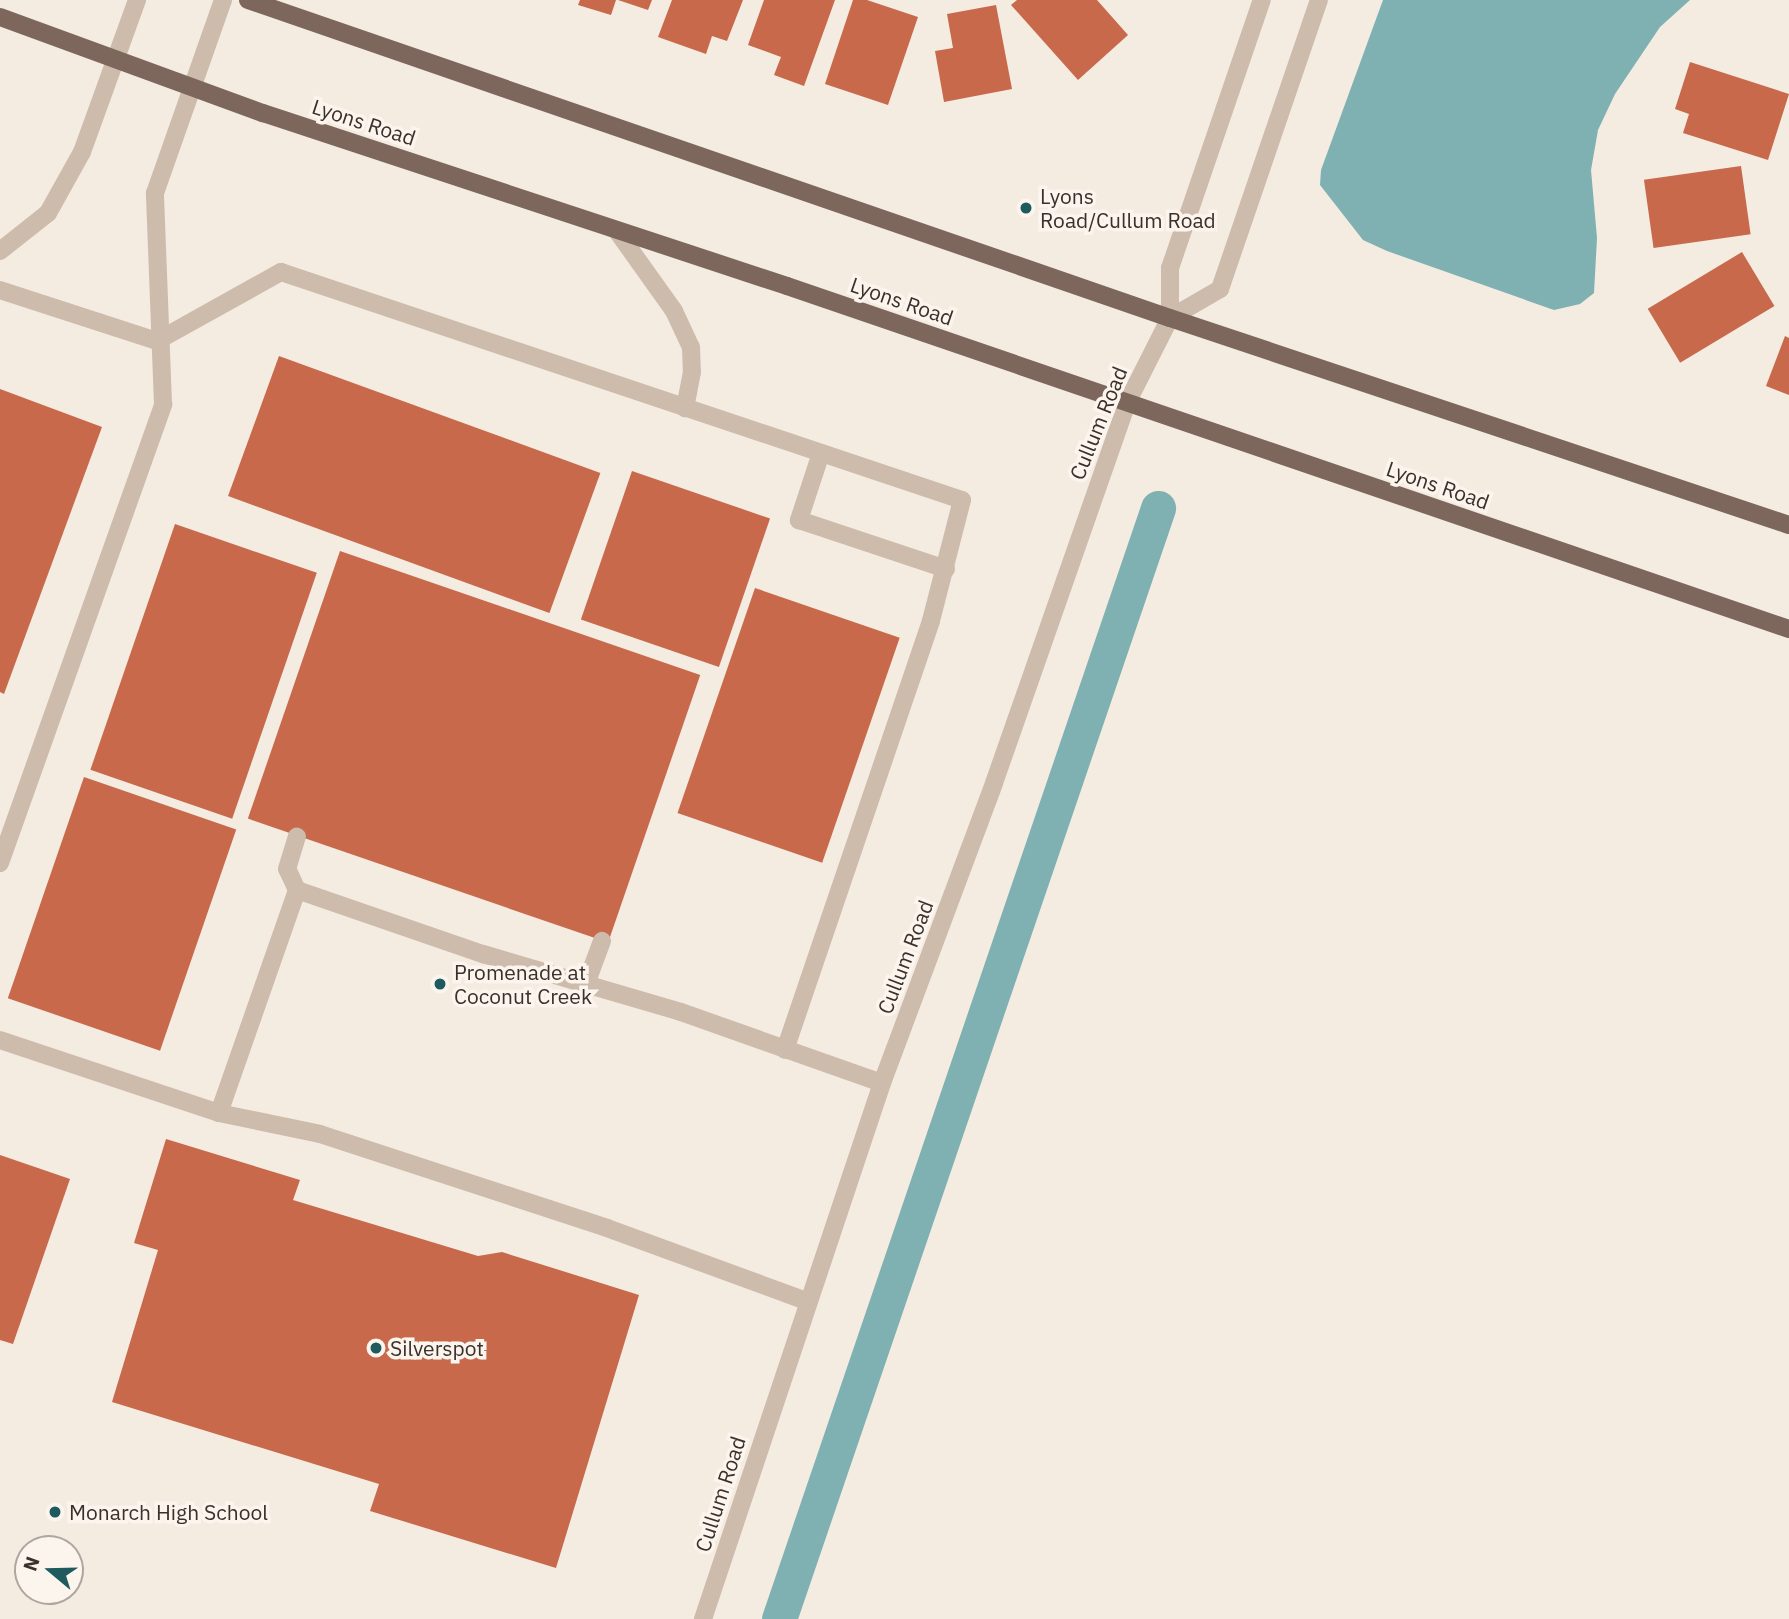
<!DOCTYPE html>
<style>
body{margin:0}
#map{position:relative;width:1789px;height:1619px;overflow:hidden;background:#f4ebe1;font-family:"IBM Plex Sans",sans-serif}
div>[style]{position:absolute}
.water>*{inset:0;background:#7fb0b2}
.canal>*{height:35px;margin:-17.5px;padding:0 17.5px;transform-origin:17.5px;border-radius:17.5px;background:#7fb0b2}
.building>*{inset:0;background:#c8694b;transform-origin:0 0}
.service>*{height:18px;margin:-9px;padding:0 9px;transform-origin:9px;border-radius:9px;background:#cdbbac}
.minor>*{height:18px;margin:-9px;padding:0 9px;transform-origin:9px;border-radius:9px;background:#cdbbac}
.tertiary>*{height:18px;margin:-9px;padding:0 9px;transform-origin:9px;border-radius:9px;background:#cdbbac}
.primary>*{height:18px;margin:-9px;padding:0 9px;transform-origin:9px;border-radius:9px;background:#7d675c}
.dots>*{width:19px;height:19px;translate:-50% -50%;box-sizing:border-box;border:4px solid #fbf5ee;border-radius:50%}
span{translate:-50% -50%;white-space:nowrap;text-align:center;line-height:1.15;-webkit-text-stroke:7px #fbf5ee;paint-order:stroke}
.street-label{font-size:21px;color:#3b302b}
.poi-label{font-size:21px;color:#3b302b}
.left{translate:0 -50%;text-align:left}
.north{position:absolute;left:14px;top:1535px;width:70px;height:70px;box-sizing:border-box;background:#fbf5ee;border:2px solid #aea6a0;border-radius:50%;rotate:289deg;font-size:19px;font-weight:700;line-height:28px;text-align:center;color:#3b302b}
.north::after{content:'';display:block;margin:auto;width:24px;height:32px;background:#1f5a5e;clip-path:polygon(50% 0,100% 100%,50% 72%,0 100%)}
</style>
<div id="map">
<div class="water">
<div style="clip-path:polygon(1383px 0,1690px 0,1660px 27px,1615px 94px,1598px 130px,1591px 170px,1597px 238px,1594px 293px,1580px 304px,1554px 310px,1387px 251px,1363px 240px,1320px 185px,1321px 170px)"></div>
</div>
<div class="canal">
<div style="left:779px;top:1619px;width:1174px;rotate:-71.16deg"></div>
</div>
<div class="building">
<div style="clip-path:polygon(580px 0,616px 0,611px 15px,578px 5px)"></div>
<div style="clip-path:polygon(618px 0,652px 0,648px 10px)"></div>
<div style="clip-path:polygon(672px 0,743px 0,727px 41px,712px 36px,706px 54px,658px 37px)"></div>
<div style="clip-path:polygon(764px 0,835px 0,804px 86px,774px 75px,781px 57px,748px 45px)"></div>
<div style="clip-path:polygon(853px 0,867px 0,918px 17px,888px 105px,825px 84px)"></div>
<div style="clip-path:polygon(1017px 0,1097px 0,1128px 35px,1078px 80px,1011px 5px)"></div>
<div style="clip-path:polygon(996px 5px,1012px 89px,944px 102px,935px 51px,953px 48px,947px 14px)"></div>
<div style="clip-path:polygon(1690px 62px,1789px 94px,1768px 160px,1683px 133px,1689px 114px,1675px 109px)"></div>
<div style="left:1741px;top:166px;width:69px;height:98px;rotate:82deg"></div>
<div style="left:1742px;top:252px;width:63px;height:110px;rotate:59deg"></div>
<div style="clip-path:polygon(1785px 336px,1789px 338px,1789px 395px,1766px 386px)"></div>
<div style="left:279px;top:356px;width:342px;height:149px;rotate:20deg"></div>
<div style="clip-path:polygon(0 389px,102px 427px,4px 694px,0 692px)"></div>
<div style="left:632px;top:471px;width:146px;height:157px;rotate:19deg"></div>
<div style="left:175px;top:524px;width:150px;height:260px;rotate:19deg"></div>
<div style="left:340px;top:551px;width:381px;height:283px;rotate:19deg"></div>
<div style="left:755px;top:588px;width:153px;height:238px;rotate:19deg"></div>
<div style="left:84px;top:777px;width:161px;height:234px;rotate:19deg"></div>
<div style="clip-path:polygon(166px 1139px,300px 1180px,293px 1200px,478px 1256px,502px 1252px,639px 1295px,556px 1568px,370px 1511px,379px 1484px,112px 1402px,158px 1250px,134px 1243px)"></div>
<div style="clip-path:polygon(0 1155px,70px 1179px,13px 1344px,0 1340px)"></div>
</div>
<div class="service">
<div style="left:617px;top:231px;width:98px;rotate:54.5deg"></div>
<div style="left:674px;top:311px;width:40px;rotate:65deg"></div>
<div style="left:691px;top:347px;width:25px;rotate:88deg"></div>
<div style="left:692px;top:372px;width:37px;rotate:101deg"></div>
<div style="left:0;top:251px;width:61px;rotate:-38.4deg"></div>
<div style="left:48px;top:213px;width:70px;rotate:-60.9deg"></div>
<div style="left:82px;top:152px;width:162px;rotate:-70.1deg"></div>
<div style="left:0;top:290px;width:165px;rotate:18deg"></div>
<div style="left:157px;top:341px;width:142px;rotate:-29.1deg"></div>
<div style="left:281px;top:272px;width:718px;rotate:18.51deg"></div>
<div style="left:962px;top:500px;width:125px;rotate:104.4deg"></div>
<div style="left:931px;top:621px;width:453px;rotate:108.8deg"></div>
<div style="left:821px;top:453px;width:71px;rotate:108.2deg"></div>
<div style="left:799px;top:520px;width:155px;rotate:18.4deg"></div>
<div style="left:0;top:863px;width:487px;rotate:-70.4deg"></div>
<div style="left:163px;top:404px;width:211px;rotate:-92.2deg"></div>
<div style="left:155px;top:193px;width:205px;rotate:-70.6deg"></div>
<div style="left:297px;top:890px;width:23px;rotate:-115deg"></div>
<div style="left:287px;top:869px;width:34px;rotate:-73deg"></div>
<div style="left:586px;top:984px;width:46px;rotate:-69.6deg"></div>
<div style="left:0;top:1040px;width:231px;rotate:18.4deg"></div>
<div style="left:219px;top:1113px;width:236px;rotate:-70.7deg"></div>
<div style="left:297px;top:890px;width:197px;rotate:19deg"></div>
<div style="left:483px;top:954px;width:206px;rotate:16.3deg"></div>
<div style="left:681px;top:1012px;width:213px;rotate:19.5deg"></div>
<div style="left:219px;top:1113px;width:103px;rotate:11.7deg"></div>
<div style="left:320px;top:1134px;width:302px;rotate:18.1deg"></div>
<div style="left:607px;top:1228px;width:213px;rotate:20.1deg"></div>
</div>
<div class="minor">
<div style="left:1170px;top:318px;width:58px;rotate:-30.1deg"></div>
<div style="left:1220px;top:289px;width:305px;rotate:-71.1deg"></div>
<div style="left:1170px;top:318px;width:50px;rotate:-90deg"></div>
<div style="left:1170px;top:268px;width:283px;rotate:-71.1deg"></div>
</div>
<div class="tertiary">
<div style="left:703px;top:1619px;width:565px;rotate:-71.53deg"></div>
<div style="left:882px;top:1083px;width:320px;rotate:-69.5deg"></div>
<div style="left:994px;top:783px;width:403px;rotate:-70.7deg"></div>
<div style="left:1127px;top:403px;width:95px;rotate:-63.2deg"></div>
</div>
<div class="primary">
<div style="left:248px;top:0;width:975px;rotate:19.03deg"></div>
<div style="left:1170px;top:318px;width:653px;rotate:18.49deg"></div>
<div style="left:0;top:17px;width:280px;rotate:20.1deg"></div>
<div style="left:263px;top:113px;width:552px;rotate:18.27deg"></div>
<div style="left:787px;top:286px;width:1059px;rotate:18.9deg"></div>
</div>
<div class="dots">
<div style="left:1026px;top:208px;background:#1f5a5e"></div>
<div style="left:440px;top:984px;background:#1f5a5e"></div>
<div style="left:376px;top:1348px;background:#1f5a5e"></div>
<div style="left:55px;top:1512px;background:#1f5a5e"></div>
</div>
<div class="street-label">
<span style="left:364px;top:122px;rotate:18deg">Lyons Road</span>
<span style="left:902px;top:301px;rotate:19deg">Lyons Road</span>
<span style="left:1098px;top:423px;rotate:-68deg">Cullum Road</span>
<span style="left:1438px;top:485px;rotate:19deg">Lyons Road</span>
<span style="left:905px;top:957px;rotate:-69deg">Cullum Road</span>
<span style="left:720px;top:1494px;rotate:-72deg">Cullum Road</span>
</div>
<div class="poi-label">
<span class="left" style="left:1040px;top:208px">Lyons<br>Road/Cullum Road</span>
<span class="left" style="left:454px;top:984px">Promenade at<br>Coconut Creek</span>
<span class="left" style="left:390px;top:1348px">Silverspot</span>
<span class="left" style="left:69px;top:1512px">Monarch High School</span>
</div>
<div class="north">N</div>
</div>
